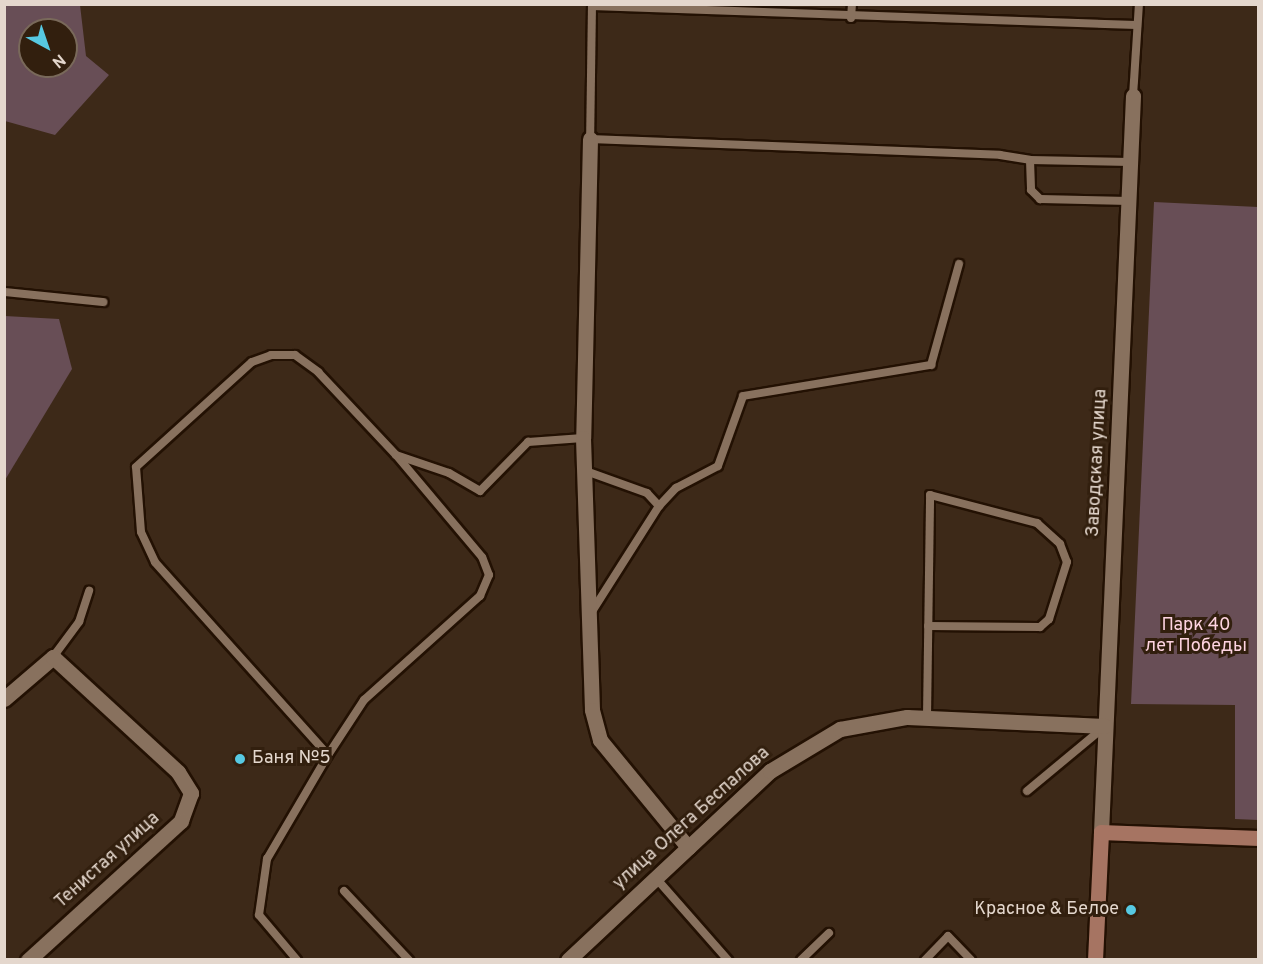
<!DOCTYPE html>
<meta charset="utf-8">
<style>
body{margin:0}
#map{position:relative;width:1263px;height:964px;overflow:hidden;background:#3d2918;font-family:Overpass,sans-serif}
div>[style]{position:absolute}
.green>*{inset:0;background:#684e56}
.roads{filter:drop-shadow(2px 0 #231103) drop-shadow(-2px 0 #231103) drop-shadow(0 2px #231103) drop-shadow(0 -2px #231103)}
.lane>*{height:8px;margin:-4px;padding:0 4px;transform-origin:4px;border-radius:4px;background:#88715e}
.street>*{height:15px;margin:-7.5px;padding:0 7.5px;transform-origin:7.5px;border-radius:7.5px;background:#88715e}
.secondary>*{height:15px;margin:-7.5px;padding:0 7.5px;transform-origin:7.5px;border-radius:7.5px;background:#a67462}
.dots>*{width:16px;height:16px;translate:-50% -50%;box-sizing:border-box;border:3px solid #321f0e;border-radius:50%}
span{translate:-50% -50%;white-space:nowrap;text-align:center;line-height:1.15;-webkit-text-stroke:6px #321f0e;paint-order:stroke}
.street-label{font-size:18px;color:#e4d7cd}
.park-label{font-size:18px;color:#fed4e1}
.poi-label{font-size:18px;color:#e4d7cd}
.left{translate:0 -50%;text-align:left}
.right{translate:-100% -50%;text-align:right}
.frame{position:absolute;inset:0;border:6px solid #e4d7cd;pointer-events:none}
.north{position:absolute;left:18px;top:18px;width:60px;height:60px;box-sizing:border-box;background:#321f0e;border:2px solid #79695a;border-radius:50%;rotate:140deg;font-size:16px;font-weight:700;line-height:24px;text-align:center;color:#e4d7cd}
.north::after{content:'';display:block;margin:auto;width:21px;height:27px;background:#57c9e2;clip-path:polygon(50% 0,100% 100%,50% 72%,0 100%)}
</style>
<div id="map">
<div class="green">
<div style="clip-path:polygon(evenodd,4px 5px,80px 5px,86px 56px,109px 75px,55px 135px,5px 121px,4px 5px,30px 30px,66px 30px,66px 66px,30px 66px,30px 30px)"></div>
<div style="clip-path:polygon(1154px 202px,1258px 207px,1258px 820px,1235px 819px,1235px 705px,1131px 704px)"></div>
<div style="clip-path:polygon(5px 316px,59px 319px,72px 369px,5px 480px)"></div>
</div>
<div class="roads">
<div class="lane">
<div style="left:592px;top:4px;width:135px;rotate:90.8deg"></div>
<div style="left:590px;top:139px;width:410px;rotate:2.2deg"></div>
<div style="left:1000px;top:155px;width:30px;rotate:9deg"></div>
<div style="left:1030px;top:160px;width:30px;rotate:88deg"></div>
<div style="left:1031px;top:190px;width:13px;rotate:45deg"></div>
<div style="left:1040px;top:199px;width:89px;rotate:1.3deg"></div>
<div style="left:592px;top:6px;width:545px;rotate:2deg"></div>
<div style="left:851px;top:18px;width:14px;rotate:-86deg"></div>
<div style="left:1133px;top:96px;width:92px;rotate:-86.3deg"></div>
<div style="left:1030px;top:160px;width:100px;rotate:1.1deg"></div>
<div style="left:4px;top:292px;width:100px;rotate:5.8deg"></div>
<div style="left:583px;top:470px;width:68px;rotate:19.8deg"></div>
<div style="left:647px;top:493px;width:18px;rotate:47deg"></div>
<div style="left:591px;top:613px;width:127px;rotate:-57.6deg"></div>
<div style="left:659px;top:506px;width:25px;rotate:-47deg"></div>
<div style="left:676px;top:488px;width:47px;rotate:-27.6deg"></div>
<div style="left:718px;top:466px;width:74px;rotate:-70.3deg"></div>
<div style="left:743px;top:396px;width:191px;rotate:-9.4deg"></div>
<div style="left:931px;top:365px;width:105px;rotate:-74.5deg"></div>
<div style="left:53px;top:657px;width:44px;rotate:-53.4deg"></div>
<div style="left:79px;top:622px;width:33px;rotate:-72deg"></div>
<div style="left:927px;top:717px;width:222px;rotate:-89.2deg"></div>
<div style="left:930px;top:495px;width:111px;rotate:14.7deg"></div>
<div style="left:1037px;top:523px;width:31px;rotate:42deg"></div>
<div style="left:1060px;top:544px;width:19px;rotate:69deg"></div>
<div style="left:1067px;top:562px;width:60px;rotate:107.5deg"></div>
<div style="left:1049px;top:619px;width:12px;rotate:138deg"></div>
<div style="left:1040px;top:627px;width:112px;rotate:-179.5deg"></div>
<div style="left:328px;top:755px;width:66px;rotate:-56.8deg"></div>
<div style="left:364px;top:700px;width:156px;rotate:-41.9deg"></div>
<div style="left:480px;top:596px;width:23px;rotate:-67deg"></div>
<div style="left:489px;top:575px;width:19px;rotate:-111deg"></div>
<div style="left:482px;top:557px;width:132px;rotate:-130.1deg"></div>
<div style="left:1027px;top:791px;width:100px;rotate:-39.7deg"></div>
<div style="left:655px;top:877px;width:111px;rotate:48.7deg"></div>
<div style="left:344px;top:891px;width:95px;rotate:46.7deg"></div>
<div style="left:297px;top:960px;width:59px;rotate:-130.2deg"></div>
<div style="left:259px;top:915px;width:57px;rotate:-81.9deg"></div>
<div style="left:267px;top:859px;width:121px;rotate:-59.6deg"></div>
<div style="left:328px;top:755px;width:259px;rotate:-131.9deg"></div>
<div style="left:155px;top:562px;width:33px;rotate:-115deg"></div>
<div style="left:141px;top:532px;width:65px;rotate:-94.4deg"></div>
<div style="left:136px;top:467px;width:156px;rotate:-42.2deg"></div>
<div style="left:252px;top:362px;width:20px;rotate:-20deg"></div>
<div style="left:271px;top:355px;width:24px"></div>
<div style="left:295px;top:355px;width:29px;rotate:36deg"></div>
<div style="left:318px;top:372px;width:114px;rotate:46.8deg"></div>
<div style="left:396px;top:455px;width:56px;rotate:18.8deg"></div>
<div style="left:449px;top:473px;width:36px;rotate:30deg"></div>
<div style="left:480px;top:491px;width:69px;rotate:-45.6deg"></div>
<div style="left:528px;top:442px;width:55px;rotate:-4.2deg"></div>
<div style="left:801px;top:960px;width:39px;rotate:-44deg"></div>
<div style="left:925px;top:960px;width:33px;rotate:-46deg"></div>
<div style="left:948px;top:936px;width:33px;rotate:46deg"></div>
</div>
<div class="street">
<div style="left:590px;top:139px;width:299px;rotate:91.3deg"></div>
<div style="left:583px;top:438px;width:272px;rotate:88.1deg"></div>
<div style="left:592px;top:710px;width:31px;rotate:75deg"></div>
<div style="left:600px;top:740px;width:139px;rotate:50.6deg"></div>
<div style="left:4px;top:699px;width:65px;rotate:-40.6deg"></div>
<div style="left:53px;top:657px;width:170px;rotate:42.6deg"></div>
<div style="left:178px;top:772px;width:25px;rotate:58deg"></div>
<div style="left:191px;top:793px;width:30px;rotate:110deg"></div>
<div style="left:181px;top:821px;width:207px;rotate:137.7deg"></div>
<div style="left:1101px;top:832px;width:737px;rotate:-87.51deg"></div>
<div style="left:568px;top:960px;width:277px;rotate:-43.1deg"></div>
<div style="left:770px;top:771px;width:82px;rotate:-31deg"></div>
<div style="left:840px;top:729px;width:68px;rotate:-10.2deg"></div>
<div style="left:907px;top:717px;width:198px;rotate:2.6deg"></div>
</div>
<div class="secondary">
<div style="left:1095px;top:960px;width:128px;rotate:-87.3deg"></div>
<div style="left:1101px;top:832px;width:157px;rotate:2.2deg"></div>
</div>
</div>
<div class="dots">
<div style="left:240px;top:759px;background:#57c9e2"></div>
<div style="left:1131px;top:910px;background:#57c9e2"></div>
</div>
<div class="street-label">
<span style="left:1098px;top:463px;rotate:-87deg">Заводская улица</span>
<span style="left:692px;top:819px;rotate:-42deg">улица Олега Беспалова</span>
<span style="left:108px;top:861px;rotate:-42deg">Тенистая улица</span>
</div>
<div class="park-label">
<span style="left:1196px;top:637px">Парк 40<br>лет Победы</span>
</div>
<div class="poi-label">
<span class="left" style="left:252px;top:759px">Баня №5</span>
<span class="right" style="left:1119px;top:910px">Красное &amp; Белое</span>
</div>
<div class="frame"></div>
<div class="north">N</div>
</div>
